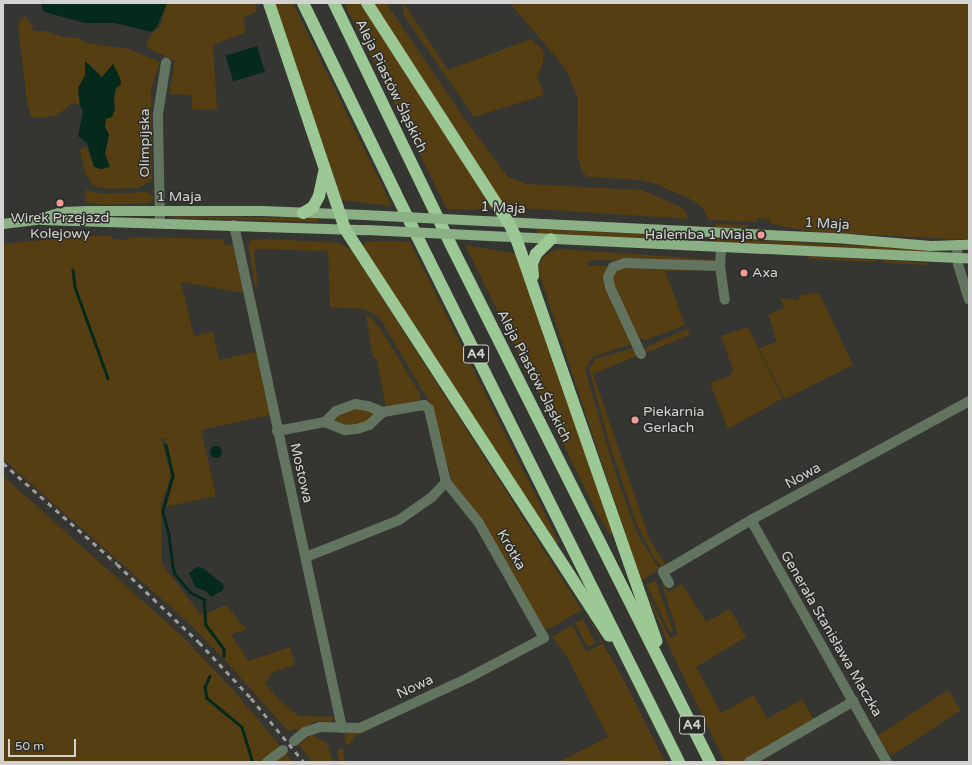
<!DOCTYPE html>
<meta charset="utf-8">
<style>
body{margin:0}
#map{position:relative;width:972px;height:765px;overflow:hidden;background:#353632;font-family:"Varela Round",sans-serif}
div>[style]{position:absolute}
.green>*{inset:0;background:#543e12;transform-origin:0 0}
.water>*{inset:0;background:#05291a;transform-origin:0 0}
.round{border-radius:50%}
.stream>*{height:2.5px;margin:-1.25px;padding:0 1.25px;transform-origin:1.25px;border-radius:1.25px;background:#05291a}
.minor>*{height:10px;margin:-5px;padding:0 5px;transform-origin:5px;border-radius:5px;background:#62745f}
.major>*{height:10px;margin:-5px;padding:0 5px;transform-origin:5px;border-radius:5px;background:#8cb086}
.highway>*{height:12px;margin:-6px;padding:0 6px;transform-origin:6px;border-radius:6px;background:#9cc895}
.rail>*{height:2.5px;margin-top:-1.25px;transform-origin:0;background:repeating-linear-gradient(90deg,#9d9e9b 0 5px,transparent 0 10px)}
.major-bridge>*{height:10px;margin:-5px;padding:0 5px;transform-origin:5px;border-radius:5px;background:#8cb086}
.dots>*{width:11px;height:11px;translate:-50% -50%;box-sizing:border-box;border:2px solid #2b2c28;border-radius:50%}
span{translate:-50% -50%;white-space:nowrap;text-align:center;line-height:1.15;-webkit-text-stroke:3px #2b2c28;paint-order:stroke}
.shield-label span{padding:1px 3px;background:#2b2c28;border:1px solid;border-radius:3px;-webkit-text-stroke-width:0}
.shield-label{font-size:13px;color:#d2d3d0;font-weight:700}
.street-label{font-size:14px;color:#d2d3d0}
.poi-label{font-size:14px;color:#d2d3d0}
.right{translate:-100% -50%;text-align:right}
.left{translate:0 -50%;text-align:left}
.frame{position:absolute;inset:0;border:4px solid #d2d3d0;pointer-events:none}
.scale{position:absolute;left:8px;top:739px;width:68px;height:18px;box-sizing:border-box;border:2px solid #d2d3d0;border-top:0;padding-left:5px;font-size:12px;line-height:14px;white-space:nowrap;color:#d2d3d0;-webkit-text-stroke:3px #2b2c28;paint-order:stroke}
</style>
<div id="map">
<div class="green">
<div style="clip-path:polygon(167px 3px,255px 3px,257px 11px,243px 18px,246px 32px,213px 45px,217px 110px,192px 109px,192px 95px,169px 94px,175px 61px,146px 47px,150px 35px,160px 27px)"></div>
<div style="clip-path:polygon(274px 3px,293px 3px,392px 206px,339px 200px)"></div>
<div style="clip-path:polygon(344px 3px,361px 3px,493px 207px,472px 210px,447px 209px)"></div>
<div style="clip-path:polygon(372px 3px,386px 3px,462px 115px,507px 176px,525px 184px,642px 190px,683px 208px,689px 219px,504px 207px)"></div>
<div style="clip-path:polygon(510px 3px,969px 3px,969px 240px,817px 232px,786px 227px,770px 223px,770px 219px,757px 218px,757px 222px,709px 220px,702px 207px,692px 200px,656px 184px,641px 180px,588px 177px,582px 172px,577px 154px,578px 97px,565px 68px)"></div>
<div style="clip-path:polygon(404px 4px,448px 70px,531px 39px,544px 51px,543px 63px,537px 77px,544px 95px,474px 117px,403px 14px)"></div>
<div style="clip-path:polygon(26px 16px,34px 31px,45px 31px,62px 37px,78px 38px,87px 43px,129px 49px,160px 62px,151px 88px,152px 180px,139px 188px,108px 189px,93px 186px,85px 173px,80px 150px,86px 147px,93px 163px,105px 154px,109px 135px,105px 127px,106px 119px,115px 109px,114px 97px,120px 78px,113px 64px,102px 77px,86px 62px,85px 75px,78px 95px,80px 105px,72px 103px,56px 116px,38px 118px,31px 116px,27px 103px,18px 25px,22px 18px)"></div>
<div style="clip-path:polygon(86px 190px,103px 194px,147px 192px,154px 197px,150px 203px,103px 205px,85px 202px)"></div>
<div style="clip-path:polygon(175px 216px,318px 218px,319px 220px,318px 222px,172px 218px)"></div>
<div style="clip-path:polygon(713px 224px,748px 225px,748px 227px,719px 229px)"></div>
<div style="clip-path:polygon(537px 229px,678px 236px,678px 237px,670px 240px,537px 234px)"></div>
<div style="clip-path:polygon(82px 236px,111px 236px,112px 239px,125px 240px,132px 237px,222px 239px,226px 245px,233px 245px,244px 293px,181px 282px,194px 336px,213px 332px,219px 360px,256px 352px,270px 415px,201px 430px,216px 496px,164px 507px,174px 478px,167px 445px,164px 438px,161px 439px,171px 476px,161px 504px,162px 564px,201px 615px,206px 613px,206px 626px,223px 649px,222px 657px,191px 625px,3px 459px,3px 244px)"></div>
<div style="left:712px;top:238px;width:216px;height:10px;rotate:3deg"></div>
<div style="clip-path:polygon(267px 239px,340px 243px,352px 251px,582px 610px,551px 628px,544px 629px,481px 519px,452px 481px,431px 405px,380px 318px,364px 309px,330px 307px,328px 251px,256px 249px,254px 253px,258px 286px,255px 286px,248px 244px,252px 240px)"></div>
<div style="clip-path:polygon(386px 241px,410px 242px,559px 542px,555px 544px,362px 245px,367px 242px)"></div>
<div style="clip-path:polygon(465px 245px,517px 254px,613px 533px,610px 535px,598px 515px)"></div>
<div style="clip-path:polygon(561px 249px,718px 260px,713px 263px,593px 260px,587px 263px,588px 266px,609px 266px,605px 273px,632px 342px,628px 345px,592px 357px,585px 370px,615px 472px,638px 535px,659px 569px,641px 581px,540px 276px,539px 265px,542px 259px,550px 252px)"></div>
<div style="clip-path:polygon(810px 256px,875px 260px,875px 262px,808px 259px)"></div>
<div style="clip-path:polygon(884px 260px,928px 263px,928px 265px,885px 263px)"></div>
<div style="clip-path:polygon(620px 268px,718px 270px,665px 271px,685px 325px,646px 340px,639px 338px,612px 281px,615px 272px)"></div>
<div style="clip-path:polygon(819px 293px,853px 365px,785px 399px,759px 348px,777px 342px,768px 315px,784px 308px,780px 298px,799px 300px,799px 295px)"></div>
<div style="clip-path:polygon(366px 316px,371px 317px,382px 331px,420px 394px,420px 402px,386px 409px,377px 359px,373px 358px)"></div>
<div style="clip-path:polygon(748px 327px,783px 398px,728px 429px,710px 383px,730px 376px,733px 370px,721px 336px)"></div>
<div style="clip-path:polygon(687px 329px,690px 335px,645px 353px,646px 347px)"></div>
<div style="clip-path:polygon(634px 348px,637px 356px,593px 374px,650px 540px,666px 565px,662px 567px,652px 555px,636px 522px,610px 446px,589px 369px,595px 359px)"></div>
<div style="clip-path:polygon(355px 408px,376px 412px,369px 421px,344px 427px,333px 422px,336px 415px)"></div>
<div style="clip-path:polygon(3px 476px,183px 637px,235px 692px,280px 746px,261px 762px,3px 762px)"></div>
<div style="clip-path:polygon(656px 581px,673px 631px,670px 633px,646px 584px)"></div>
<div style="clip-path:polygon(661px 581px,668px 592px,682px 584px,706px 622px,730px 609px,746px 637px,696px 667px,721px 713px,754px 695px,767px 719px,802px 699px,815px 721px,748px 762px,725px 762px,674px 657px,644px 587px,670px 638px,678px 634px)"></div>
<div style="clip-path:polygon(226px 605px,246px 629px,231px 635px,249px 661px,290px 647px,295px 665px,274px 672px,265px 683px,279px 700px,299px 716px,337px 717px,331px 721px,314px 722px,299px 731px,295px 729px,288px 731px,223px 658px,226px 653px,225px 648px,207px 625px,207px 613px)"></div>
<div style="clip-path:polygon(584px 610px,622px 677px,665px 762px,559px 762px,608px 737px,567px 657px,552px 637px,572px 625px,586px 652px,602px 644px)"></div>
<div style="left:583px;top:619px;width:27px;height:9px;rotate:63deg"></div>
<div style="left:948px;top:690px;width:24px;height:84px;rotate:57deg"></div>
<div style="clip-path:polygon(390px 719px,354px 737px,349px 745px,345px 743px,345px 732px)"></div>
<div style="clip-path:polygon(312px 734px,327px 744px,333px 762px,312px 762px,299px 745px)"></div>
<div style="clip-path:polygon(341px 748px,345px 751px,343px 755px,346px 762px,339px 760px,337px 752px)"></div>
<div style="clip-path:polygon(286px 753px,292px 762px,277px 762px,277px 760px)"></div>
</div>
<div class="water">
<div style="clip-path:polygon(41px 3px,167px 3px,157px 27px,152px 32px,115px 23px,85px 23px,48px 13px,43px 11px)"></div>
<div style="left:257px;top:46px;width:27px;height:33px;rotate:73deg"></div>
<div style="clip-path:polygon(85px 61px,102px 77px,113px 64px,120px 78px,121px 84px,116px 88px,114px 97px,115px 109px,112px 117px,106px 119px,105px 127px,109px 135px,105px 154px,110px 167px,101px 169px,94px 167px,87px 143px,78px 136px,83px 111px,80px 105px,78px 88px,85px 75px)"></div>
<div class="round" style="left:210px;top:446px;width:12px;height:12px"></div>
<div style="clip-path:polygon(197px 567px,203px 568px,224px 585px,223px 590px,211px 597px,206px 591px,195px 587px,189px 573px)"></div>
</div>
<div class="stream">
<div style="left:73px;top:270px;width:17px;rotate:83deg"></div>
<div style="left:75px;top:287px;width:97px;rotate:70.1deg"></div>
<div style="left:166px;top:445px;width:32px;rotate:77deg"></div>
<div style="left:173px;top:476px;width:37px;rotate:106deg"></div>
<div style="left:163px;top:512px;width:24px;rotate:75deg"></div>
<div style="left:169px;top:535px;width:32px;rotate:83deg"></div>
<div style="left:173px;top:567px;width:7px;rotate:74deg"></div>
<div style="left:175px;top:574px;width:23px;rotate:50deg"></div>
<div style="left:190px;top:592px;width:16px;rotate:27deg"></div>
<div style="left:204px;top:599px;width:26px;rotate:86deg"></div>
<div style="left:206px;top:625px;width:30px;rotate:53deg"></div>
<div style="left:224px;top:649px;width:7px;rotate:90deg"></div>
<div style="left:210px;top:676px;width:12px;rotate:114deg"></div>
<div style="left:205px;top:687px;width:11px;rotate:80deg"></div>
<div style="left:207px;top:698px;width:45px;rotate:39.6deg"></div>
<div style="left:242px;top:727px;width:37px;rotate:73deg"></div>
</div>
<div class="minor">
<div style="left:160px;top:223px;width:109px;rotate:-91.1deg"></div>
<div style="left:158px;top:114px;width:52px;rotate:-81.1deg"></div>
<div style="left:234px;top:225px;width:514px;rotate:77.88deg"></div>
<div style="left:957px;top:245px;width:19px;rotate:87deg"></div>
<div style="left:958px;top:264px;width:37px;rotate:73deg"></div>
<div style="left:721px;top:248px;width:18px;rotate:93deg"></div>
<div style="left:720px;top:266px;width:34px;rotate:82deg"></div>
<div style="left:641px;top:354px;width:74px;rotate:-114.8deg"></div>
<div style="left:610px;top:287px;width:10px;rotate:-101deg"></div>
<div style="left:608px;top:277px;width:11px;rotate:-63deg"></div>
<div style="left:613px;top:267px;width:13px;rotate:-18deg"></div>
<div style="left:625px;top:263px;width:95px;rotate:1.8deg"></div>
<div style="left:325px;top:422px;width:16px;rotate:-45deg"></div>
<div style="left:336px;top:411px;width:20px;rotate:-20deg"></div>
<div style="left:355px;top:404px;width:13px;rotate:9deg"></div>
<div style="left:368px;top:406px;width:16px;rotate:22deg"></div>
<div style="left:277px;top:431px;width:49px;rotate:-10.6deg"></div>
<div style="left:325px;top:422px;width:22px;rotate:22deg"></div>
<div style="left:345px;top:430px;width:12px;rotate:-5deg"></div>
<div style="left:357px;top:429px;width:13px;rotate:-18deg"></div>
<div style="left:369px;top:425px;width:19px;rotate:-43deg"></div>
<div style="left:383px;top:412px;width:42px;rotate:-9.7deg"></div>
<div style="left:424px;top:405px;width:6px;rotate:39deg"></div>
<div style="left:429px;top:409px;width:75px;rotate:76.9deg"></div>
<div style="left:751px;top:520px;width:278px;rotate:60.7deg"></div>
<div style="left:306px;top:557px;width:100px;rotate:-21.7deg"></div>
<div style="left:399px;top:520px;width:40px;rotate:-34.9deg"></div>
<div style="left:432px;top:497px;width:21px;rotate:-47deg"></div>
<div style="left:669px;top:583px;width:13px;rotate:-119deg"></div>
<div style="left:663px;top:572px;width:102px;rotate:-30.6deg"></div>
<div style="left:751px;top:520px;width:248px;rotate:-28.6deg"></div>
<div style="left:294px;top:741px;width:14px;rotate:-39deg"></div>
<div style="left:305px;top:732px;width:16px;rotate:-18deg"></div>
<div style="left:320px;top:727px;width:40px;rotate:1.4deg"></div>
<div style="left:360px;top:728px;width:119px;rotate:-24.8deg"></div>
<div style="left:468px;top:678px;width:86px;rotate:-27.8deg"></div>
<div style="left:544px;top:638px;width:132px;rotate:-119.5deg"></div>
<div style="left:479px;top:523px;width:53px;rotate:-128.8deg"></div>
<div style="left:267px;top:762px;width:20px;rotate:-37deg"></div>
<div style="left:749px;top:762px;width:121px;rotate:-30.2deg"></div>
</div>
<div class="major">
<div style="left:42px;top:220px;width:325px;rotate:1.8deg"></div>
<div style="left:483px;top:221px;width:365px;rotate:2.8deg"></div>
<div style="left:848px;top:239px;width:83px;rotate:4.8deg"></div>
<div style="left:931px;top:246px;width:38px;rotate:-2deg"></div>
<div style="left:3px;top:224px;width:33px;rotate:-7deg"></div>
<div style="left:36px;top:220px;width:27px;rotate:-17deg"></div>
<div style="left:62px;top:212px;width:26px;rotate:-2deg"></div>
<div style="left:88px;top:211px;width:174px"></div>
<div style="left:262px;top:211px;width:102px;rotate:2.2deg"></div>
<div style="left:490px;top:236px;width:480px;rotate:2.7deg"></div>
</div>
<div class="highway">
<div style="left:269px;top:3px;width:238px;rotate:71.4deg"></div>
<div style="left:345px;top:229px;width:485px;rotate:57deg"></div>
<div style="left:303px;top:3px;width:210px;rotate:64deg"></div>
<div style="left:395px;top:192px;width:637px;rotate:63.52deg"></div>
<div style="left:334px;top:3px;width:269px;rotate:64.2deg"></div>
<div style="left:451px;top:245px;width:578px;rotate:63.39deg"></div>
<div style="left:367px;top:3px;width:262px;rotate:57.2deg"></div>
<div style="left:509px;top:223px;width:17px;rotate:65deg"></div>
<div style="left:516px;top:238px;width:427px;rotate:70.8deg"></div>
<div style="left:303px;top:213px;width:12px;rotate:-31deg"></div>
<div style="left:313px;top:207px;width:13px;rotate:-61deg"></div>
<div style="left:319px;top:196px;width:24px;rotate:-78deg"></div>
<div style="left:533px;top:276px;width:12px;rotate:-95deg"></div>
<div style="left:532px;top:264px;width:11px;rotate:-68deg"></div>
<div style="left:536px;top:254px;width:21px;rotate:-45deg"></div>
</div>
<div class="rail">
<div style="left:3px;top:463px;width:152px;rotate:41.5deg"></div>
<div style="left:117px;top:564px;width:113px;rotate:43.6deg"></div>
<div style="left:199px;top:642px;width:76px;rotate:47.1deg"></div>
<div style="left:251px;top:698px;width:83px;rotate:50.4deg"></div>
</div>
<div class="major-bridge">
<div style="left:364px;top:215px;width:119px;rotate:2.9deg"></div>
<div style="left:367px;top:230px;width:123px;rotate:2.8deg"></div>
</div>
<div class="dots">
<div style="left:60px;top:203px;background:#f59b97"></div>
<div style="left:761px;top:235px;background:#f59b97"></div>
<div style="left:744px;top:273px;background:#f59b97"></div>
<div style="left:635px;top:420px;background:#f59b97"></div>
</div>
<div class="shield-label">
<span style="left:476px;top:354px">A4</span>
<span style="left:692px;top:725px">A4</span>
</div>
<div class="street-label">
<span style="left:391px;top:86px;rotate:64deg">Aleja Piastów Śląskich</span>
<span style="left:145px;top:143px;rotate:-90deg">Olimpijska</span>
<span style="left:179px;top:197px">1 Maja</span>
<span style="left:503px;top:208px;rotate:3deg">1 Maja</span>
<span style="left:827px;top:224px;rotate:3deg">1 Maja</span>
<span style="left:534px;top:376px;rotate:63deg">Aleja Piastów Śląskich</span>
<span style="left:301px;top:473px;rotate:77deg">Mostowa</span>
<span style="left:803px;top:476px;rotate:-29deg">Nowa</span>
<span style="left:511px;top:550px;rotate:60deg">Krótka</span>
<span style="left:831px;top:634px;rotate:60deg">Generała Stanisława Maczka</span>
<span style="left:415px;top:687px;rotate:-25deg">Nowa</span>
</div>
<div class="poi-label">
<span style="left:60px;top:226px">Wirek Przejazd<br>Kolejowy</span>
<span class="right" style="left:753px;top:235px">Halemba 1 Maja</span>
<span class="left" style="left:752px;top:273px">Axa</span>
<span class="left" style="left:643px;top:420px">Piekarnia<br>Gerlach</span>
</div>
<div class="frame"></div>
<div class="scale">50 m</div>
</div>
